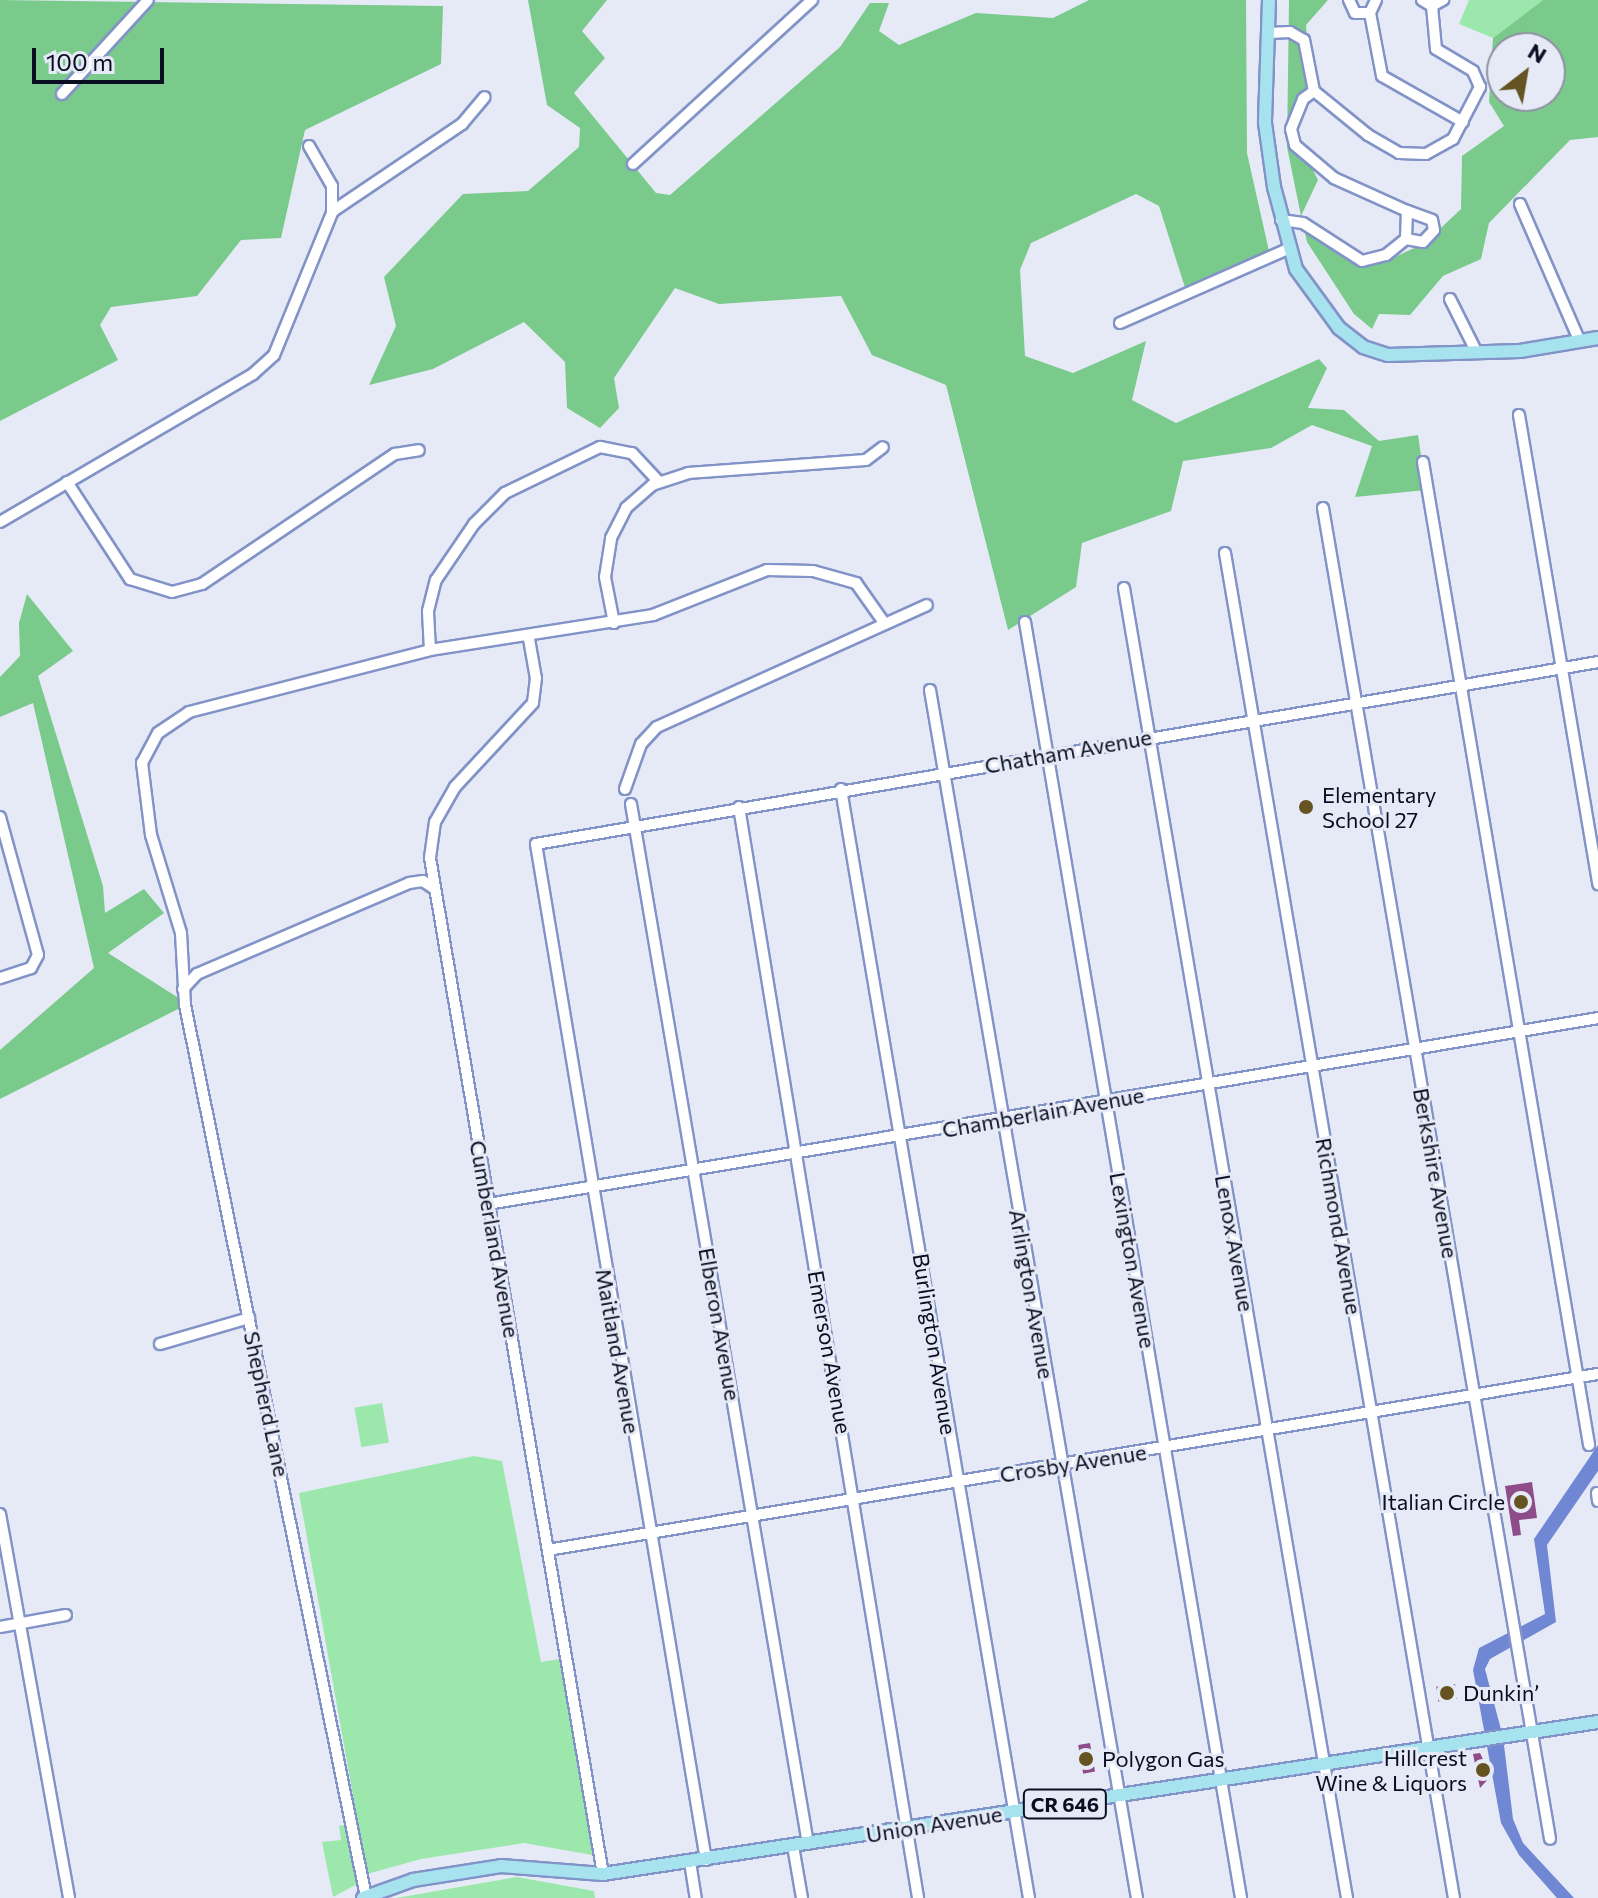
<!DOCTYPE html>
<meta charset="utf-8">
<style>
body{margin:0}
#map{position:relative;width:1598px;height:1898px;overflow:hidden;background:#e6eaf6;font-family:Commissioner,sans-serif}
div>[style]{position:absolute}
.green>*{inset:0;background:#9ce8ac;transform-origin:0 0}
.forest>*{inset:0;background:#7aca8c}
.water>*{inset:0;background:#7087d4}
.building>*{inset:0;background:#8e4c89;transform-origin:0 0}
.roads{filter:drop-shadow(2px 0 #8293c7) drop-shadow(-2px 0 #8293c7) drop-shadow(0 2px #8293c7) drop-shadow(0 -2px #8293c7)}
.minor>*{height:10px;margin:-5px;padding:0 5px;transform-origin:5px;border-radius:5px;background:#fff}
.major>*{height:12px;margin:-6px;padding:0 6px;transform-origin:6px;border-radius:6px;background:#a7e3ee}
.dots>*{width:22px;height:22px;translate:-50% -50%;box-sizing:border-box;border:4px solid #e6eaf6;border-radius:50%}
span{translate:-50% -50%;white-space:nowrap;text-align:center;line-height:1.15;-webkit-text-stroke:6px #e6eaf6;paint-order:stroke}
.shield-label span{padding:2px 6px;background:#e6eaf6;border:2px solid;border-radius:6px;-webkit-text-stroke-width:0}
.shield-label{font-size:20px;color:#090e21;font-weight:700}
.street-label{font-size:22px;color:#090e21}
.poi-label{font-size:22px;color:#090e21}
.left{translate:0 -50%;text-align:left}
.right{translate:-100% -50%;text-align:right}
.north{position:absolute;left:1486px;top:32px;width:80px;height:80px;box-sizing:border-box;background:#e6eaf6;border:2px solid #8e92a1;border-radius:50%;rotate:31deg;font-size:22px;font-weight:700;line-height:32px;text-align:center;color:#090e21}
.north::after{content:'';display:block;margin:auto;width:28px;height:36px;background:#655421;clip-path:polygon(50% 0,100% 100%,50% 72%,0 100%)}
.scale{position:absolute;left:32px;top:48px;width:132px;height:36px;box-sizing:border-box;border:4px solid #090e21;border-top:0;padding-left:10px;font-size:24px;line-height:28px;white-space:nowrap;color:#090e21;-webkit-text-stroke:6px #e6eaf6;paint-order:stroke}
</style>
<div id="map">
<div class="green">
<div style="clip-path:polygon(1469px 0,1543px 0,1493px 38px,1459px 24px)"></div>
<div style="left:382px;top:1403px;width:40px;height:28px;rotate:80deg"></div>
<div style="clip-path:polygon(474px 1456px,502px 1461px,541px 1662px,566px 1658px,598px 1856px,524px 1843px,421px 1859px,367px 1874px,299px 1493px)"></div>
<div style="clip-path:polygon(349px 1824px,359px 1883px,333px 1897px,322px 1842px,341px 1840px,339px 1826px)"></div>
<div style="clip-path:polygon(517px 1877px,594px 1891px,595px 1898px,396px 1898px)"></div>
</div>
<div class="forest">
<div style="clip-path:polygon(0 0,443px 6px,441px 64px,305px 130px,281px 238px,241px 240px,197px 296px,111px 307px,100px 325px,118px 360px,0 421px)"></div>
<div style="clip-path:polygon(528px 0,607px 0,582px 31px,605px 58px,574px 93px,656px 193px,670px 195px,840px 47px,870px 3px,889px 3px,879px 31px,899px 45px,976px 13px,1053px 18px,1089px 0,1246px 0,1247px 153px,1271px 260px,1189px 300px,1159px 206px,1136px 194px,1031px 243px,1020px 270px,1025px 356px,1073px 373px,1146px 341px,1132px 400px,1176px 423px,1319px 359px,1327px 368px,1308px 408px,1344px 410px,1379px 441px,1418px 435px,1426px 490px,1355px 497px,1372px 446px,1312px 425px,1271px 448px,1183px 461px,1171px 511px,1082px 543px,1076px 587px,1008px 630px,946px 385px,872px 355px,841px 296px,719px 304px,675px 288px,614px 378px,619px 408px,600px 428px,567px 408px,565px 362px,524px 322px,433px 369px,369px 385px,396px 326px,384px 277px,463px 194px,528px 191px,579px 147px,580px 128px,547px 105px)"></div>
<div style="clip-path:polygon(1289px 0,1328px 0,1306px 25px,1311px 84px,1295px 134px,1318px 180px,1301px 216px,1287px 147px)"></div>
<div style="clip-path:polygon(evenodd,1543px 0,1598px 0,1598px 137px,1570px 140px,1489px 223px,1481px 259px,1443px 276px,1410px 315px,1379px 314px,1372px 329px,1354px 314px,1307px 242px,1303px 224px,1356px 258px,1397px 256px,1425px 243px,1461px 209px,1462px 156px,1504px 126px,1489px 102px,1493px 38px,1543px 0,1502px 48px,1550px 48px,1550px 96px,1502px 96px,1502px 48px)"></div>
<div style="clip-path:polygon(27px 594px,73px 651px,38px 676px,103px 886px,105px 913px,144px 889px,164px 913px,108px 953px,188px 1004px,0 1099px,0 1050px,94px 968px,33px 703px,0 717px,0 677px,20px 656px,19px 623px)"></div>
</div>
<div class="water">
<div style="clip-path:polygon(1598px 1445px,1598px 1471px,1547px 1545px,1556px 1622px,1490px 1659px,1485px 1669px,1503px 1737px,1513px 1819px,1523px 1843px,1574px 1898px,1557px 1898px,1519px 1855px,1501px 1823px,1473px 1670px,1479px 1648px,1545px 1614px,1534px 1539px)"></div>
</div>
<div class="building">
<div style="clip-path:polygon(1532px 1482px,1537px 1518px,1519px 1520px,1521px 1535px,1513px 1536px,1505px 1486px)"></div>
<div style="left:1455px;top:1684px;width:15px;height:19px;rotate:82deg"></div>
<div style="left:1090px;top:1743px;width:29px;height:12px;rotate:80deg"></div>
<div style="clip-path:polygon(1480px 1753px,1491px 1776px,1480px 1788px,1473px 1754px)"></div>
</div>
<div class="roads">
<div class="minor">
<div style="left:1349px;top:0;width:14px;rotate:65deg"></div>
<div style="left:1355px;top:13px;width:15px"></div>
<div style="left:1376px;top:0;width:14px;rotate:115deg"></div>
<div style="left:1370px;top:13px;width:64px;rotate:79.2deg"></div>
<div style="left:1382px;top:76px;width:93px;rotate:29.6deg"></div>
<div style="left:1422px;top:0;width:12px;rotate:31deg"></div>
<div style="left:1432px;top:6px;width:13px;rotate:-29deg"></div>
<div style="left:1269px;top:33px;width:21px;rotate:-3deg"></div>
<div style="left:1290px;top:32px;width:16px;rotate:30deg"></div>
<div style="left:1304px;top:40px;width:52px;rotate:78.9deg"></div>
<div style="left:1314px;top:91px;width:70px;rotate:39.2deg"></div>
<div style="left:1368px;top:135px;width:36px;rotate:30deg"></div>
<div style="left:1399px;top:153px;width:27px;rotate:2deg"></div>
<div style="left:1426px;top:154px;width:31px;rotate:-29deg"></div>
<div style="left:1453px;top:139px;width:59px;rotate:-62.6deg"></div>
<div style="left:1480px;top:87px;width:17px;rotate:-114deg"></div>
<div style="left:1473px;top:71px;width:43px;rotate:-149.3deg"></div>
<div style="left:1436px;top:49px;width:43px;rotate:-95.3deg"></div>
<div style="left:62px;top:94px;width:127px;rotate:-47.5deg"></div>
<div style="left:633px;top:164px;width:243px;rotate:-42.5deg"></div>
<div style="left:1520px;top:204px;width:150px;rotate:66.5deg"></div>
<div style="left:333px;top:211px;width:156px;rotate:-34deg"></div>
<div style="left:462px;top:124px;width:35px;rotate:-50deg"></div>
<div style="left:1281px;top:220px;width:22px;rotate:8deg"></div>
<div style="left:1303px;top:223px;width:70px;rotate:32.8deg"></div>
<div style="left:1362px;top:261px;width:25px;rotate:-14deg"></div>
<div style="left:1386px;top:255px;width:26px;rotate:-39deg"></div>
<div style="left:1406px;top:239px;width:28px;rotate:-88deg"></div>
<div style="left:1407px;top:211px;width:80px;rotate:-155.7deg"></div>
<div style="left:1334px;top:178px;width:51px;rotate:-139.8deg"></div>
<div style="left:1295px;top:145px;width:16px;rotate:-104deg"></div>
<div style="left:1291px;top:129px;width:32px;rotate:-68deg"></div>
<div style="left:1303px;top:99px;width:14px;rotate:-36deg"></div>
<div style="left:1406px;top:239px;width:17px;rotate:10deg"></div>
<div style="left:1423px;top:242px;width:16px;rotate:-47deg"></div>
<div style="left:1434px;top:230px;width:10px;rotate:-101deg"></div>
<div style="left:1432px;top:220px;width:27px;rotate:-160deg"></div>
<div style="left:1450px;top:299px;width:60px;rotate:63.4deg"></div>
<div style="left:1120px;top:323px;width:184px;rotate:-23.8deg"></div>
<div style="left:1519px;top:415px;width:476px;rotate:80.4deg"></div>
<div style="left:1423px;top:462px;width:997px;rotate:80.41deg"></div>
<div style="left:67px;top:482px;width:116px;rotate:57deg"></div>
<div style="left:130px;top:579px;width:44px;rotate:17.2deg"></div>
<div style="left:172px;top:592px;width:31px;rotate:-15deg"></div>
<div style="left:202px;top:584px;width:233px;rotate:-34deg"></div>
<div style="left:395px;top:454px;width:24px;rotate:-9deg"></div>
<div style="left:1323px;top:508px;width:1350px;rotate:80.32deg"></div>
<div style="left:0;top:522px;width:293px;rotate:-30.3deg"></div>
<div style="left:253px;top:374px;width:28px;rotate:-42deg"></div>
<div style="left:274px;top:355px;width:153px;rotate:-67.8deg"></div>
<div style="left:332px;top:213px;width:27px;rotate:-90deg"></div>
<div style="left:332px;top:186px;width:46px;rotate:-119.9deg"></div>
<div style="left:1225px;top:553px;width:1364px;rotate:80.34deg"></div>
<div style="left:1124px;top:588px;width:1329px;rotate:80.34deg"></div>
<div style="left:1025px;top:622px;width:1294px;rotate:80.39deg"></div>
<div style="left:614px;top:623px;width:47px;rotate:-101.1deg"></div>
<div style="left:605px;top:577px;width:39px;rotate:-81deg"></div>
<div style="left:611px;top:538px;width:34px;rotate:-63deg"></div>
<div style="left:626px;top:508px;width:35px;rotate:-41deg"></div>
<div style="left:652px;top:485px;width:38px;rotate:-18deg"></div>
<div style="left:688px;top:473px;width:178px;rotate:-4.2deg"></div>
<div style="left:866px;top:460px;width:21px;rotate:-37deg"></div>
<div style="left:529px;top:639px;width:40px;rotate:80deg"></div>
<div style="left:536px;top:678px;width:25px;rotate:97deg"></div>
<div style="left:533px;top:703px;width:115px;rotate:132.9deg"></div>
<div style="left:455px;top:787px;width:40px;rotate:119.7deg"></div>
<div style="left:435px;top:822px;width:36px;rotate:98deg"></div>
<div style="left:430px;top:858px;width:1031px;rotate:80.34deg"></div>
<div style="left:430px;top:650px;width:39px;rotate:-93deg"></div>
<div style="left:428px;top:611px;width:32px;rotate:-76deg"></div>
<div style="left:436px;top:580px;width:68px;rotate:-55.8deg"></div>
<div style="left:474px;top:524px;width:44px;rotate:-45deg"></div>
<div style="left:505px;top:493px;width:106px;rotate:-25.8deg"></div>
<div style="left:600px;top:447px;width:33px;rotate:11deg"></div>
<div style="left:632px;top:453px;width:40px;rotate:47deg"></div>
<div style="left:930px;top:690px;width:1226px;rotate:80.28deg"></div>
<div style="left:625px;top:789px;width:48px;rotate:-70.4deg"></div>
<div style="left:641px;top:744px;width:23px;rotate:-47deg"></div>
<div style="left:657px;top:727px;width:296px;rotate:-24.3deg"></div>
<div style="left:841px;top:789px;width:1125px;rotate:80.38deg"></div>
<div style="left:631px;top:804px;width:1055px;rotate:80.34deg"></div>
<div style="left:739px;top:807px;width:1106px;rotate:80.68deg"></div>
<div style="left:0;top:817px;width:143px;rotate:74.6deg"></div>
<div style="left:38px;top:955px;width:15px;rotate:118deg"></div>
<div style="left:31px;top:968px;width:33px;rotate:162deg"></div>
<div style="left:183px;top:989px;width:21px;rotate:-47deg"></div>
<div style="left:197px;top:974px;width:231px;rotate:-23.2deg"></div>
<div style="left:409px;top:883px;width:14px;rotate:-8deg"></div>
<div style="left:423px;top:881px;width:14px;rotate:34deg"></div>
<div style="left:488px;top:1204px;width:1125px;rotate:-9.51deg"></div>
<div style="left:160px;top:1344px;width:93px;rotate:-16.3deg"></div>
<div style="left:1597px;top:1493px;width:8px;rotate:83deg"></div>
<div style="left:0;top:1514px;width:390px;rotate:79.8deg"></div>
<div style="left:548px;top:1550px;width:1065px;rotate:-9.52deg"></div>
<div style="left:0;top:1627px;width:67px;rotate:-10.3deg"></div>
<div style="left:793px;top:1846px;width:53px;rotate:80.2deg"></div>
<div style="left:706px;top:1860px;width:1030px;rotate:-99.5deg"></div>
<div style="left:536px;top:844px;width:1077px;rotate:-9.72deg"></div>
<div style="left:690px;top:1862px;width:36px;rotate:81deg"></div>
<div style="left:366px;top:1897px;width:910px;rotate:-101.47deg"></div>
<div style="left:185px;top:1005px;width:72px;rotate:-93.2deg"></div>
<div style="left:181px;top:933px;width:102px;rotate:-107deg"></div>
<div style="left:151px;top:835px;width:73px;rotate:-97.1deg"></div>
<div style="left:142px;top:763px;width:34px;rotate:-62deg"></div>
<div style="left:158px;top:733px;width:37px;rotate:-34deg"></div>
<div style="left:189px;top:712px;width:249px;rotate:-14.4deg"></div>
<div style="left:430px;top:650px;width:226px;rotate:-8.9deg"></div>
<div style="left:653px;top:615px;width:123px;rotate:-21.5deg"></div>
<div style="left:767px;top:570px;width:46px;rotate:1.2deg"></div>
<div style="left:813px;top:571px;width:45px;rotate:15.6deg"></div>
<div style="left:856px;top:583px;width:50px;rotate:54.7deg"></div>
</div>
<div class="major">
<div style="left:1269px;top:0;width:123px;rotate:91.9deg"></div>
<div style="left:1265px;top:123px;width:65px;rotate:82deg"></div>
<div style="left:1274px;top:187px;width:85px;rotate:75deg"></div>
<div style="left:1296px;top:269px;width:73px;rotate:53.9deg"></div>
<div style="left:1339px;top:328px;width:31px;rotate:38deg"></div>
<div style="left:1363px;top:347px;width:26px;rotate:18deg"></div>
<div style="left:1388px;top:355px;width:132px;rotate:-1.7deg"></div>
<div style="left:1520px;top:351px;width:79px;rotate:-9.5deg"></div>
<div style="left:363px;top:1898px;width:53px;rotate:-19.8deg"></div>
<div style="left:413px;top:1880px;width:89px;rotate:-9deg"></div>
<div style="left:501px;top:1866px;width:102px;rotate:4.5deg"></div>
<div style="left:603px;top:1874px;width:1007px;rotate:-8.69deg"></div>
</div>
</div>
<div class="dots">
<div style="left:1306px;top:807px;background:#655421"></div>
<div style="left:1521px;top:1502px;background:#655421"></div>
<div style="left:1447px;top:1693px;background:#655421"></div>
<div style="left:1086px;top:1759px;background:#655421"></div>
<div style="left:1483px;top:1770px;background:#655421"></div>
</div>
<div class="shield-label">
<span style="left:1065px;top:1804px">CR 646</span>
</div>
<div class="street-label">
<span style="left:1068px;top:751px;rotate:-10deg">Chatham Avenue</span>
<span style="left:1043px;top:1112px;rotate:-10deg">Chamberlain Avenue</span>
<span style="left:1436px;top:1173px;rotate:80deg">Berkshire Avenue</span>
<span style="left:1339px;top:1226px;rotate:80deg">Richmond Avenue</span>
<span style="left:495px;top:1239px;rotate:80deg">Cumberland Avenue</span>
<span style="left:1235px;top:1243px;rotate:80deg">Lenox Avenue</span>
<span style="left:1133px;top:1260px;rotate:80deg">Lexington Avenue</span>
<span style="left:1032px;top:1294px;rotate:80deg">Arlington Avenue</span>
<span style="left:720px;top:1324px;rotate:80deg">Elberon Avenue</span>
<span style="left:935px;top:1344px;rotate:81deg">Burlington Avenue</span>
<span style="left:618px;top:1351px;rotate:80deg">Maitland Avenue</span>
<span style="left:830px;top:1352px;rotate:80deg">Emerson Avenue</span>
<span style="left:267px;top:1404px;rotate:78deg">Shepherd Lane</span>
<span style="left:1073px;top:1463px;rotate:-9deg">Crosby Avenue</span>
<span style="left:934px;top:1824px;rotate:-9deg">Union Avenue</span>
</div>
<div class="poi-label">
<span class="left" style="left:1322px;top:807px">Elementary<br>School 27</span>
<span class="right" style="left:1505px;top:1502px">Italian Circle</span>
<span class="left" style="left:1463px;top:1693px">Dunkin’</span>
<span class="right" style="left:1467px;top:1770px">Hillcrest<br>Wine &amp; Liquors</span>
<span class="left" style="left:1102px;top:1759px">Polygon Gas</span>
</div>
<div class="north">N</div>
<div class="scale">100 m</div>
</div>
